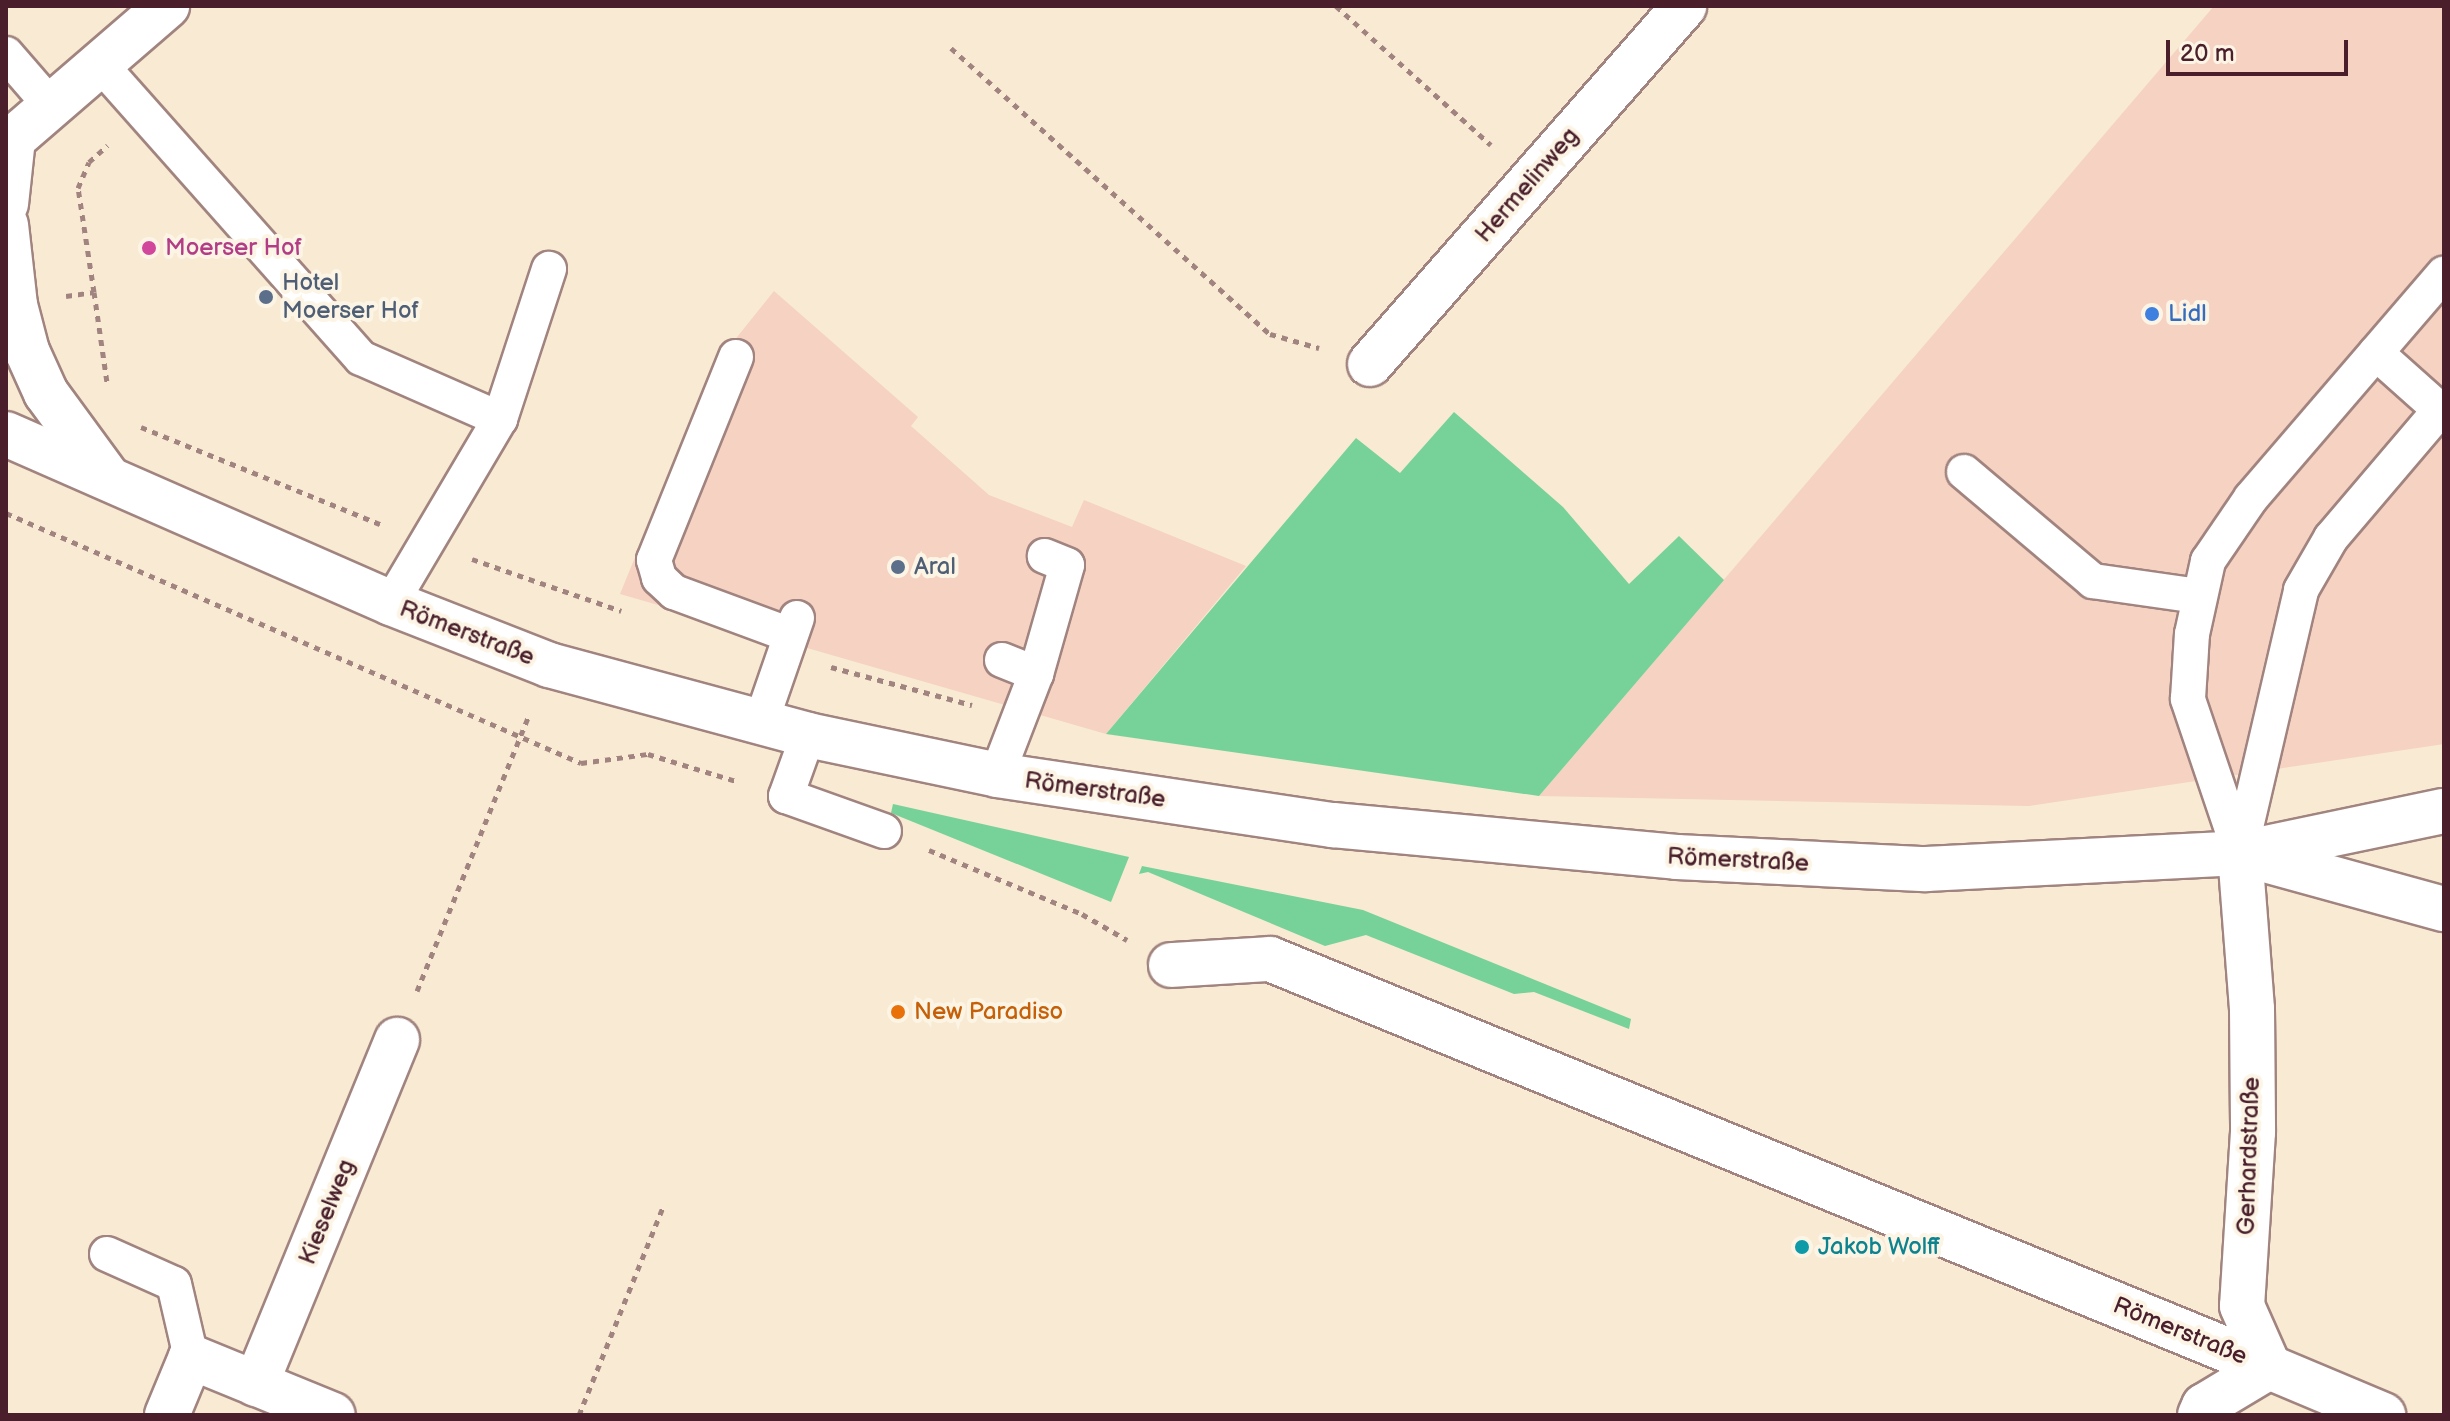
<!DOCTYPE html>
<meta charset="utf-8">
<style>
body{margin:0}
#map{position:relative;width:2450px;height:1421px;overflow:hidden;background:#f8ead3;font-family:"Balsamiq Sans",sans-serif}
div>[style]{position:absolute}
.built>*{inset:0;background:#f5d2c2}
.green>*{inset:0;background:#77d299}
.path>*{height:5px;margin-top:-2.5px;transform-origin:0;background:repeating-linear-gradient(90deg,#a1847f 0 6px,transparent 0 12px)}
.roads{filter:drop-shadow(2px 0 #a1847f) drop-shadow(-2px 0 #a1847f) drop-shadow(0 2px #a1847f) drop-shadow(0 -2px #a1847f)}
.service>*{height:34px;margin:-17px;padding:0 17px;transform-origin:17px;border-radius:17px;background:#fff}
.minor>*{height:44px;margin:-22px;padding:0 22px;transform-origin:22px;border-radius:22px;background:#fff}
.tertiary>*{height:44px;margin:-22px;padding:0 22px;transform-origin:22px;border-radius:22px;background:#fff}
.primary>*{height:44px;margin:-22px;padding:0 22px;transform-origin:22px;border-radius:22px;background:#fff}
.trunk>*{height:44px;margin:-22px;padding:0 22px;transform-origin:22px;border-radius:22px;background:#fff}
.dots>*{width:22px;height:22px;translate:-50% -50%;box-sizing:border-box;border:4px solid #fcf5e5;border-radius:50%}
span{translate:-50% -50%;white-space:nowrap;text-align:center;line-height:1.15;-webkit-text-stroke:8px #fcf5e5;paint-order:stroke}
.street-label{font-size:24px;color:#4a1f2b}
.hotel-label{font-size:24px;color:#b23c85}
.left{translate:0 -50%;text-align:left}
.service-label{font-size:24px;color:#4e5e75}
.shop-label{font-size:24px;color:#366cbe}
.food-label{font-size:24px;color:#c56008}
.culture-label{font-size:24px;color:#0d838f}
.frame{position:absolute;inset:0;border:8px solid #4a1f2b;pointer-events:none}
.scale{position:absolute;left:2166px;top:40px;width:182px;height:36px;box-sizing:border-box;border:4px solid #4a1f2b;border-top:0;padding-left:10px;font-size:24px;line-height:28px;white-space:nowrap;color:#4a1f2b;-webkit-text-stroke:6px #fcf5e5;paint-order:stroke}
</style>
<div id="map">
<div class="built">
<div style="clip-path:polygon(2214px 6px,2444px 6px,2444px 744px,2029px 806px,1539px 796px)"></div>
<div style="clip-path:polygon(774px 291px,918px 417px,911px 426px,989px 495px,1072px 527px,1084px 500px,1246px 566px,1106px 734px,620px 594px,713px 367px)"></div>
</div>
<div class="green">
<div style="clip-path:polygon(1454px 412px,1563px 507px,1629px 584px,1679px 536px,1724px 580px,1539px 796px,1106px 734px,1356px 438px,1400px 473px)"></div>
<div style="clip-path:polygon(893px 804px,1129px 857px,1111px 902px,891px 813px)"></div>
<div style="clip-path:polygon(1142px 866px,1363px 910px,1631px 1019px,1629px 1029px,1534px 992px,1514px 994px,1366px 935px,1325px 946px,1148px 872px,1139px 874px)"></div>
</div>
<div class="path">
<div style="left:1336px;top:6px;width:208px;rotate:41.9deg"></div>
<div style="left:951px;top:48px;width:428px;rotate:41.9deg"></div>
<div style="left:1270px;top:334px;width:51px;rotate:15.9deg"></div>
<div style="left:94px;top:292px;width:91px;rotate:81.8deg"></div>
<div style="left:66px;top:296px;width:28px;rotate:-8deg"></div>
<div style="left:94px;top:292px;width:105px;rotate:-98.7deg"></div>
<div style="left:78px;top:188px;width:28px;rotate:-67deg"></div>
<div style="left:89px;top:162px;width:25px;rotate:-42deg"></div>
<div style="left:141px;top:427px;width:258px;rotate:22.1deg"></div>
<div style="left:6px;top:513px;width:627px;rotate:23.5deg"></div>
<div style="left:581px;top:763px;width:68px;rotate:-7.7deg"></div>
<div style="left:648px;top:754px;width:95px;rotate:17.1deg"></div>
<div style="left:472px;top:559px;width:158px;rotate:19.2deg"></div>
<div style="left:831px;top:667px;width:146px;rotate:15.1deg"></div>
<div style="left:929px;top:850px;width:166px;rotate:22.7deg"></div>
<div style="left:1082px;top:914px;width:52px;rotate:30deg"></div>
<div style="left:417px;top:991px;width:298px;rotate:-67.9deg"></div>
<div style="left:579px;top:1415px;width:224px;rotate:-68deg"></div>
</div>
<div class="roads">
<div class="service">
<div style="left:6px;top:54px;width:69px;rotate:49.1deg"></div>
<div style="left:100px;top:64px;width:393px;rotate:48.4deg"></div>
<div style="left:361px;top:358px;width:152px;rotate:23.7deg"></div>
<div style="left:500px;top:419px;width:158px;rotate:-71.9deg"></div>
<div style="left:736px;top:357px;width:219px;rotate:112deg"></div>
<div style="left:654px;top:560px;width:19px;rotate:74deg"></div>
<div style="left:659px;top:578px;width:21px;rotate:43deg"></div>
<div style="left:674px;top:592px;width:124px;rotate:20.3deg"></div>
<div style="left:1964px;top:472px;width:169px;rotate:40.2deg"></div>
<div style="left:2093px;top:581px;width:106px;rotate:8.1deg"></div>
<div style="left:391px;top:603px;width:214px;rotate:-59.4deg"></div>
<div style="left:1002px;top:660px;width:37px;rotate:22deg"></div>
<div style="left:761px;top:722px;width:110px;rotate:-70.9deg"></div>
<div style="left:808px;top:735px;width:65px;rotate:109.8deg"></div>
<div style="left:786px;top:796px;width:104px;rotate:19.7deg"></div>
<div style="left:997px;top:775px;width:108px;rotate:-68.9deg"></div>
<div style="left:1036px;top:674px;width:113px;rotate:-74.1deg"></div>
<div style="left:1067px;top:565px;width:24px;rotate:-158deg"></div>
<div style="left:2240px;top:853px;width:163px;rotate:-108.7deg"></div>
<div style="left:2188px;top:699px;width:65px;rotate:-86.5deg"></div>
<div style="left:2192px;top:634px;width:75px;rotate:-77.6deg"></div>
<div style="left:2208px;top:561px;width:76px;rotate:-55.7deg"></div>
<div style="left:2251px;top:498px;width:296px;rotate:-49.3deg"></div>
<div style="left:2240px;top:853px;width:270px;rotate:-76.9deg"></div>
<div style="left:2301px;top:590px;width:60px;rotate:-60deg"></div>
<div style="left:2331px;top:538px;width:168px;rotate:-49.6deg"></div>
<div style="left:2440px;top:410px;width:86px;rotate:-138.3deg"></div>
<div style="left:107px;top:1254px;width:73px;rotate:24.1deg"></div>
<div style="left:174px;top:1284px;width:75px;rotate:76.9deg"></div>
</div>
<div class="minor">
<div style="left:1370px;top:364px;width:476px;rotate:-48.7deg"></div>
<div style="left:1171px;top:965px;width:99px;rotate:-3.5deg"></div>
<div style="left:1270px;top:959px;width:1079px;rotate:22.22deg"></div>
<div style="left:256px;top:1384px;width:372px;rotate:-67.7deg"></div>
<div style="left:167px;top:1415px;width:63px;rotate:-67.5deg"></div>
<div style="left:191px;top:1357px;width:153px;rotate:22.2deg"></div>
<div style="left:2200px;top:1415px;width:10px;rotate:-66deg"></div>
<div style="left:2204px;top:1406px;width:76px;rotate:-31deg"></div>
</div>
<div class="tertiary">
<div style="left:6px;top:145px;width:213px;rotate:-40.8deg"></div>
<div style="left:2240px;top:853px;width:156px;rotate:85.6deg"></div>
<div style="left:2252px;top:1009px;width:123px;rotate:89.5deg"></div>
<div style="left:2253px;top:1132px;width:174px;rotate:93.6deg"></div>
<div style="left:2242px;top:1306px;width:67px;rotate:66.1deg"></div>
<div style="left:2269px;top:1367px;width:124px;rotate:22.8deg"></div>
</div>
<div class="primary">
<div style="left:6px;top:204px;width:65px;rotate:-83.9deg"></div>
<div style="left:6px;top:225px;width:81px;rotate:83.6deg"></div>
<div style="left:15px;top:305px;width:48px;rotate:75.4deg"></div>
<div style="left:27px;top:351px;width:46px;rotate:65.7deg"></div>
<div style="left:46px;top:393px;width:102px;rotate:53.8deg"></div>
<div style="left:6px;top:434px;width:420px;rotate:23.7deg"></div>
<div style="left:391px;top:603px;width:170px;rotate:21.4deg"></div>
<div style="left:549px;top:665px;width:268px;rotate:15.1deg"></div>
<div style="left:808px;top:735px;width:193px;rotate:11.9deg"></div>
<div style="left:997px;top:775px;width:340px;rotate:8.5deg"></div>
<div style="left:1333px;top:825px;width:345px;rotate:5.3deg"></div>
<div style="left:1677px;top:857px;width:249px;rotate:2.8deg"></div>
<div style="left:1926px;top:869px;width:314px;rotate:-2.9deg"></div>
</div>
<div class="trunk">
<div style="left:2247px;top:852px;width:201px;rotate:-11.8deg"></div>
<div style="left:2240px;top:853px;width:212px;rotate:15.4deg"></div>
</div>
</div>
<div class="dots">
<div style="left:149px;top:248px;background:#d1479c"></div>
<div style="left:266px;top:297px;background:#5c6f8a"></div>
<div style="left:2152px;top:314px;background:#3f7fe0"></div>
<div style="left:898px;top:567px;background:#5c6f8a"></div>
<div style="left:898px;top:1012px;background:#e8710a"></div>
<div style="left:1802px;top:1247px;background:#0f9aa8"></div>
</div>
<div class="street-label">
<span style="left:1527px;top:185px;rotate:-49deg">Hermelinweg</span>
<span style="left:467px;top:633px;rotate:21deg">Römerstraße</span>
<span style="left:1095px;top:790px;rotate:8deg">Römerstraße</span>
<span style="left:1738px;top:860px;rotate:3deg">Römerstraße</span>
<span style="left:2249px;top:1156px;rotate:-88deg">Gerhardstraße</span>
<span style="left:327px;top:1212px;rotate:-68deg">Kieselweg</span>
<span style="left:2180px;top:1331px;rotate:22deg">Römerstraße</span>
</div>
<div class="hotel-label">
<span class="left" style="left:165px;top:248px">Moerser Hof</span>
</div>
<div class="service-label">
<span class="left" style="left:282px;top:297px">Hotel<br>Moerser Hof</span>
<span class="left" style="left:914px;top:567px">Aral</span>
</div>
<div class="shop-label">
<span class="left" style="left:2168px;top:314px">Lidl</span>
</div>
<div class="food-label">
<span class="left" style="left:914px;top:1012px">New Paradiso</span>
</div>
<div class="culture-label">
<span class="left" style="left:1818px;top:1247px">Jakob Wolff</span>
</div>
<div class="frame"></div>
<div class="scale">20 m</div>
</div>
